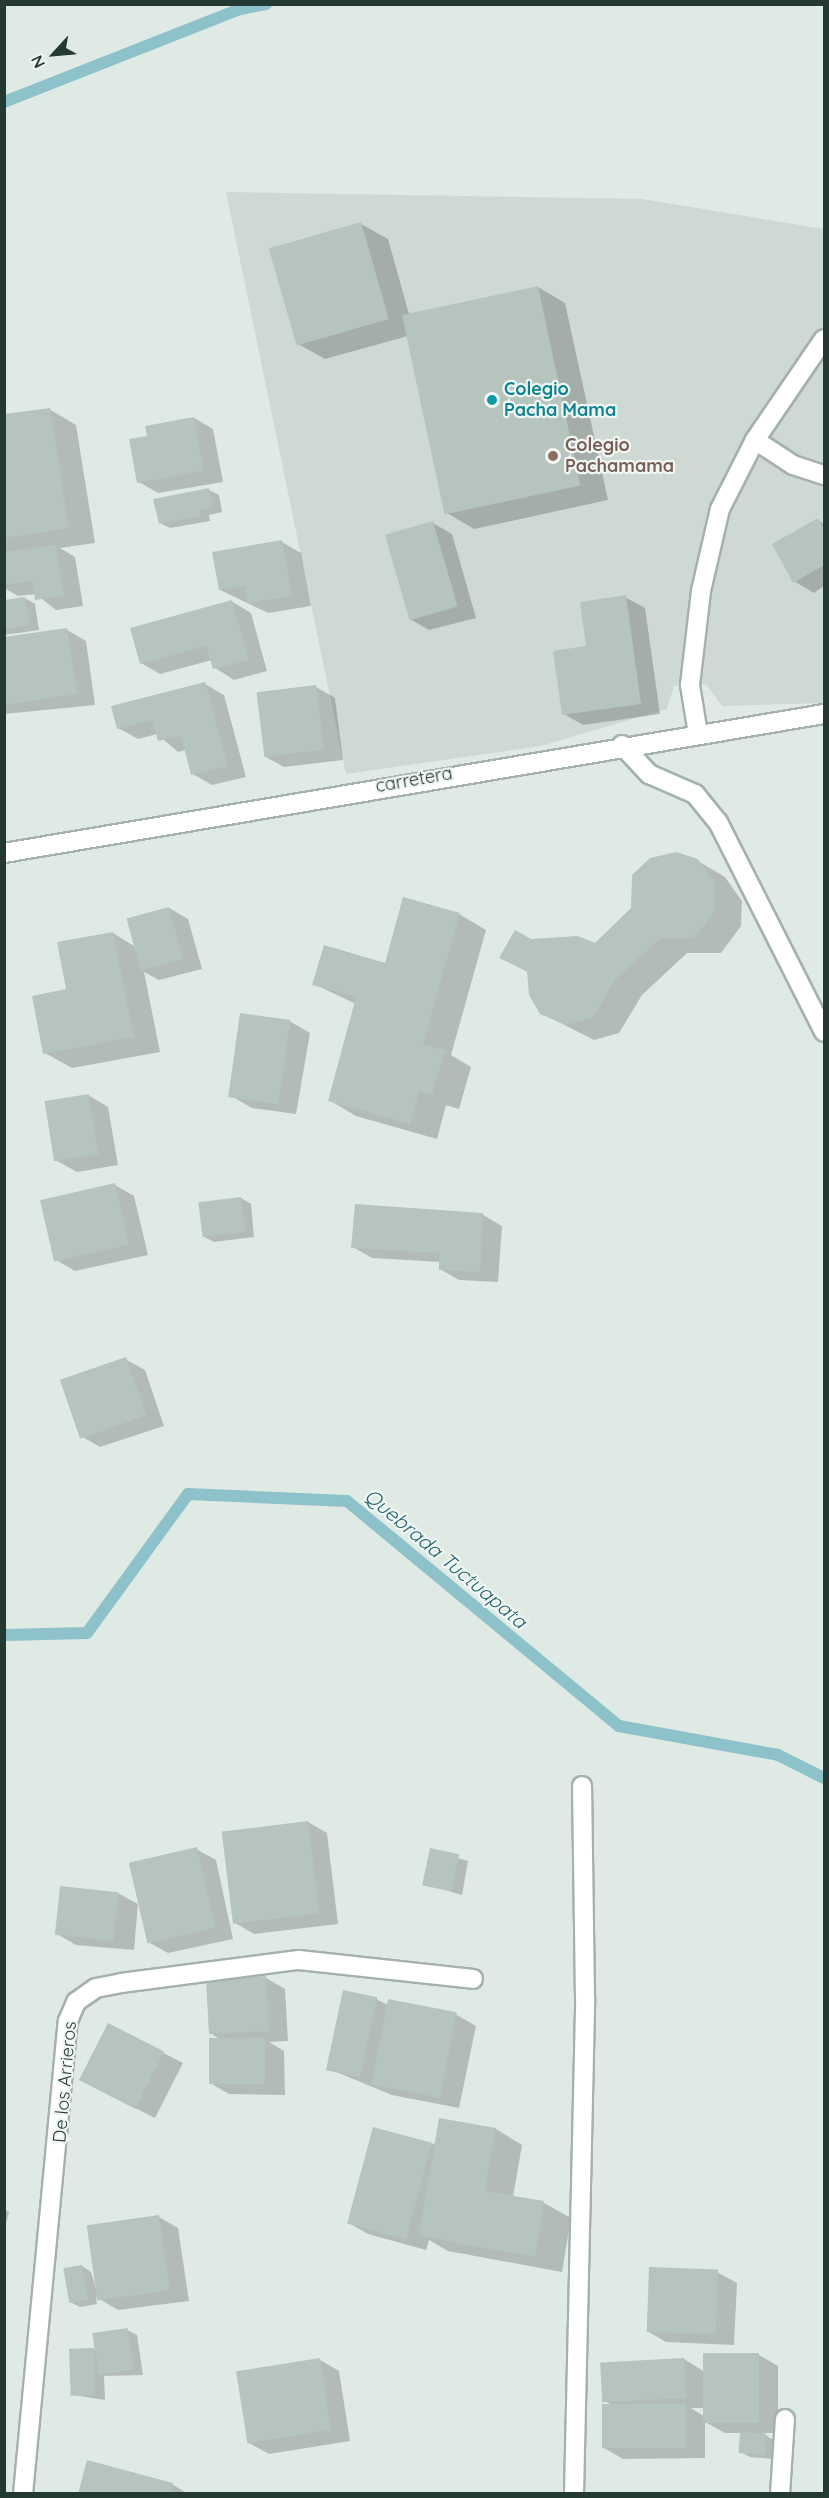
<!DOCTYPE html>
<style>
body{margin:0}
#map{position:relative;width:829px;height:2498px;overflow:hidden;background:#e0eae5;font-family:Quicksand,sans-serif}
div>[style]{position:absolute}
.built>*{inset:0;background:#cfd9d4}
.shadow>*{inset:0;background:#0003}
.stream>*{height:12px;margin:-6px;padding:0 6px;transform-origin:6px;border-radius:6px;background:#8dc2ca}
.building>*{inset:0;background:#b6c4be;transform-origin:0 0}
.roads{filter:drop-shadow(2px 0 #a4b1ac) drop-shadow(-2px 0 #a4b1ac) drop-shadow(0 2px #a4b1ac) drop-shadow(0 -2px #a4b1ac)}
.minor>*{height:18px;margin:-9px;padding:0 9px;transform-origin:9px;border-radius:9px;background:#fff}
.dots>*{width:16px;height:16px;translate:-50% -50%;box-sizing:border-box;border:3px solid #f0f7f3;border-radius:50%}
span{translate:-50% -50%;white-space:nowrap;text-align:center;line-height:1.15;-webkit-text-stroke:4.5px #f0f7f3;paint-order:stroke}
.culture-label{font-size:18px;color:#0d838f;font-weight:700}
.left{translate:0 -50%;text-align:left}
.education-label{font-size:18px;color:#785e54;font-weight:700}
.street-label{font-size:18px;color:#233932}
.water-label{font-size:20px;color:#22646f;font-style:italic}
.frame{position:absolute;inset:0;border:6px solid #233932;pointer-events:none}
.north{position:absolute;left:24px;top:24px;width:60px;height:60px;-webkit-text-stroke:4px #f0f7f3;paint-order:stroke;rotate:244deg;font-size:16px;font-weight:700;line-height:24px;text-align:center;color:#233932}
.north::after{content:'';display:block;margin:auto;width:21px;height:27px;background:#233932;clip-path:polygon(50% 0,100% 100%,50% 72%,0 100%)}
</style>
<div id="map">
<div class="built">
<div style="clip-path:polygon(226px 192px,642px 199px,824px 229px,824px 703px,722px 706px,706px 684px,674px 686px,667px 709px,541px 746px,346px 774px)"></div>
</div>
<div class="shadow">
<div style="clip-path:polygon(361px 224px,388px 239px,409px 314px,538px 287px,565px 303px,608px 500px,474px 529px,447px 513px,408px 336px,325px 359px,298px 344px)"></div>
<div style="clip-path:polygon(49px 409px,76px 425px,95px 543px,60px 548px,75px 557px,83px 606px,56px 610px,36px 594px,18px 596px,4px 588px,4px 415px)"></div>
<div style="clip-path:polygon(194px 418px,213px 429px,223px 482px,158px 493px,139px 482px,149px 437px)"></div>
<div style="clip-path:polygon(209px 490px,219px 495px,222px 512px,209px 515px,210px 521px,170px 528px,160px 523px)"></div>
<div style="clip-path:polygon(818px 520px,824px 524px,824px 586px,814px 593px,794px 581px)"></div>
<div style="clip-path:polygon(433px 523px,452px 534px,476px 618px,429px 630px,410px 619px)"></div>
<div style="clip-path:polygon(282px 542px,301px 553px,311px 606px,268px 613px,220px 590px)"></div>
<div style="clip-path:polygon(625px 597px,645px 608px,660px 714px,583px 725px,564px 714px,587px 647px)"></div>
<div style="clip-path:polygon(25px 598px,35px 604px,39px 630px,4px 635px,4px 601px)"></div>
<div style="clip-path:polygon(231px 601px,251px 613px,267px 671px,234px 680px,215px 668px,212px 660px,160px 674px,141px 663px)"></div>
<div style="clip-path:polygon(67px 630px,86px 641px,95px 705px,4px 714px,4px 638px)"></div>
<div style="clip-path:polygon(205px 684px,224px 695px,246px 777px,212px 785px,193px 774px,186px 750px,178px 752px,157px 734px,138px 739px,118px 728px)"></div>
<div style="clip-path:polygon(316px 687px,335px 698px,343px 760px,284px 767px,264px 756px)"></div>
<div style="clip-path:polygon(698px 861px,725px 877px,742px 901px,741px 926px,721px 953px,687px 953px,642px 995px,619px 1033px,594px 1040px,541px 1013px,529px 973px,502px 958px,531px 940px,596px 945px)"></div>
<div style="clip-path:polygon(169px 908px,188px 919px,202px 969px,159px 980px,144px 972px,160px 1052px,72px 1068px,45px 1053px,68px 990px,113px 933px,134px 946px)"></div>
<div style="clip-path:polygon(459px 914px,486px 930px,451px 1055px,471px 1067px,459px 1109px,446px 1105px,437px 1139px,356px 1116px,329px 1100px,356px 1004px,314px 984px,386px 965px)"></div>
<div style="clip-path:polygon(241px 1015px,291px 1022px,310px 1033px,296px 1114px,252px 1108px,233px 1097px)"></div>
<div style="clip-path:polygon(88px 1095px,108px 1107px,118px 1165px,77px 1172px,57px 1161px)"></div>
<div style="clip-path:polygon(115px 1185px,134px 1196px,148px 1255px,75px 1271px,56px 1260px)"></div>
<div style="clip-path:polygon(241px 1198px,251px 1204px,254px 1237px,214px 1242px,204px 1237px)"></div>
<div style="clip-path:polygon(483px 1215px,502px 1226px,498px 1282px,459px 1280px,440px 1269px,441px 1262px,372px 1258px,353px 1247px)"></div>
<div style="clip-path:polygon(125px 1359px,145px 1370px,164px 1426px,100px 1447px,81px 1436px)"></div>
<div style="clip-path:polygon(308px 1822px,327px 1833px,338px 1924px,254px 1934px,235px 1923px)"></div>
<div style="clip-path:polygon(196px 1849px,216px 1860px,233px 1939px,168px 1953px,148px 1942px)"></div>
<div style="clip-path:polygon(431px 1850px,468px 1861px,462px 1895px,425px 1884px)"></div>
<div style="clip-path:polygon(118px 1893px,138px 1904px,134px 1950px,76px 1945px,57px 1934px)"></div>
<div style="clip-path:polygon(266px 1978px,285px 1989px,288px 2041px,269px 2042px,284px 2051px,285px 2095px,229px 2094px,210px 2083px,221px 2040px,209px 2032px,207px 1980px)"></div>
<div style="clip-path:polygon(376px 1999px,388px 2005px,389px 2001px,457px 2015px,476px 2026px,459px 2108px,392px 2095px,329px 2069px)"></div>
<div style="clip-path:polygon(109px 2025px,183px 2063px,155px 2118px,101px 2091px)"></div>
<div style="clip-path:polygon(496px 2129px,522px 2145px,513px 2197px,544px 2203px,571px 2218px,562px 2272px,448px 2251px,429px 2240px,426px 2250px,368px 2234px,349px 2223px,432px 2144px)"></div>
<div style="clip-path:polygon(4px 2209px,9px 2212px,4px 2231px)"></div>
<div style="clip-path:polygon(159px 2217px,178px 2228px,189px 2301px,118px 2310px,96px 2297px,97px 2304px,80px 2307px,70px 2302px,82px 2266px,91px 2272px,98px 2295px)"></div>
<div style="clip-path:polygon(717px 2272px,737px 2283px,734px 2345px,666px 2342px,647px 2331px)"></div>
<div style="clip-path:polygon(127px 2330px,137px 2335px,143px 2375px,104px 2376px,105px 2400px,73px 2395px,93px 2349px,97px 2352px)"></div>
<div style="clip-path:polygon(evenodd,759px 2355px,778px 2366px,778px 2433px,762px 2433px,775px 2441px,774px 2459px,750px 2457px,741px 2452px,741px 2433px,725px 2433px,705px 2422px,705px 2458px,623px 2459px,604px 2448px,614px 2406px,603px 2400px,684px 2359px,705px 2372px,759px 2355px,691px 2408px,705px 2408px,705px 2417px,691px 2408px)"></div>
<div style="clip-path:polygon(320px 2360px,339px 2371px,350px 2441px,269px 2454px,249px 2443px)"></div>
<div style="clip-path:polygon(172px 2484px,188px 2494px,79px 2494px)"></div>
</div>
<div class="stream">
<div style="left:4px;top:102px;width:251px;rotate:-21.5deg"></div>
<div style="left:237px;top:10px;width:30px;rotate:-12deg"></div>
<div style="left:4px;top:1635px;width:83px;rotate:-1.4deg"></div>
<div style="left:87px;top:1633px;width:172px;rotate:-54deg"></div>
<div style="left:188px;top:1494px;width:159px;rotate:2.5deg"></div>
<div style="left:347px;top:1501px;width:353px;rotate:39.6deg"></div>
<div style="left:619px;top:1726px;width:162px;rotate:10.3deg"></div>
<div style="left:778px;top:1755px;width:51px;rotate:26.6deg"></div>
</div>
<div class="building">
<div style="left:361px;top:222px;width:101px;height:96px;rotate:74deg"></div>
<div style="left:538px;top:286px;width:204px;height:139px;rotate:78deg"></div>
<div style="clip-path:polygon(50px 408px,69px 528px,4px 538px,4px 414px)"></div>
<div style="clip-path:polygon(194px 417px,204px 471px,137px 483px,129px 439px,147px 436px,145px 426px)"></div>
<div style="clip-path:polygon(209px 488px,213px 507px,200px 510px,201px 516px,159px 524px,153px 499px)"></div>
<div style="clip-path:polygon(818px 518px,824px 530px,824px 565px,793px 583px,772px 544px)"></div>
<div style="left:433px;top:521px;width:89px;height:50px;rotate:74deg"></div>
<div style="clip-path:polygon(282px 540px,292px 596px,247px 603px,245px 586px,219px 590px,212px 552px)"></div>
<div style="clip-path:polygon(56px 545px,64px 596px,35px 600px,33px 581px,4px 585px,4px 552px)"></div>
<div style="clip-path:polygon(626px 595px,641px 704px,562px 715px,553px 651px,586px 646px,580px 602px)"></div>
<div style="clip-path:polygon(25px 597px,30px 625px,4px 629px,4px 600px)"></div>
<div style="clip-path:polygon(232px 600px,249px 660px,213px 669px,206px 646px,140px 664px,130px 628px)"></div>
<div style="clip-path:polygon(67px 628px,77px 694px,4px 705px,4px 637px)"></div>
<div style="clip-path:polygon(205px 682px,228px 766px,191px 775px,181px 736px,158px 741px,152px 720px,117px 729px,111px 706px)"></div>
<div style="left:316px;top:685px;width:65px;height:60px;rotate:83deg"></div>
<div style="clip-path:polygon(676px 852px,698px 859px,715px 884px,715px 911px,694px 938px,660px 938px,615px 980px,592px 1018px,566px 1025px,540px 1014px,529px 995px,527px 971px,499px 958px,515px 930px,531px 939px,578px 936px,595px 943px,631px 908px,632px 875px,650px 858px)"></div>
<div style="clip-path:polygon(403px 897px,460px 913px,423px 1044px,445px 1050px,432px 1095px,419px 1091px,410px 1124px,328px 1101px,356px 997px,312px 985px,324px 945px,385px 963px)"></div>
<div style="left:169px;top:907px;width:54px;height:44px;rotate:75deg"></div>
<div style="clip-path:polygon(113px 932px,134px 1037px,43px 1054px,32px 996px,66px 989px,57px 942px)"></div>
<div style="left:240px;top:1013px;width:51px;height:85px;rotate:8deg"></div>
<div style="left:89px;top:1094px;width:61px;height:45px;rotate:81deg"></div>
<div style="left:115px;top:1183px;width:63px;height:77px;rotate:77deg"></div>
<div style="left:241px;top:1197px;width:35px;height:43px;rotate:83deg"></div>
<div style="clip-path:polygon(355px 1204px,483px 1213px,480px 1272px,439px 1270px,439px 1253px,351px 1248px)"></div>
<div style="left:126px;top:1357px;width:62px;height:70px;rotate:71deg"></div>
<div style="left:308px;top:1821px;width:93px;height:87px;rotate:83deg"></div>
<div style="left:197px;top:1847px;width:83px;height:70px;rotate:77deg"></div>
<div style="left:430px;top:1848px;width:30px;height:38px;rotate:12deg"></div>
<div style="left:60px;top:1886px;width:59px;height:49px;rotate:6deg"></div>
<div style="left:266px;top:1976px;width:55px;height:60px;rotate:87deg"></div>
<div style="left:343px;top:1990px;width:35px;height:82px;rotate:12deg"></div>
<div style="left:388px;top:1999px;width:70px;height:87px;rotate:11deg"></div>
<div style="left:108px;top:2023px;width:63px;height:64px;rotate:27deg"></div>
<div style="left:209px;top:2038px;width:56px;height:46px"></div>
<div style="clip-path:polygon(439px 2118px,496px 2128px,485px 2191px,544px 2201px,535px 2257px,419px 2236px)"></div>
<div style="left:373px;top:2127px;width:61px;height:100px;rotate:15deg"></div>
<div style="left:159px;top:2215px;width:76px;height:73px;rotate:82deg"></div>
<div style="left:82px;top:2265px;width:35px;height:19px;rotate:80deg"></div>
<div style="left:649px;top:2267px;width:69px;height:65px;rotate:2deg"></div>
<div style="left:128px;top:2328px;width:42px;height:36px;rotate:82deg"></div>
<div style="left:94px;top:2348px;width:47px;height:25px;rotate:88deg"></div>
<div style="left:703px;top:2353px;width:56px;height:70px"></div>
<div style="left:320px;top:2358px;width:73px;height:85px;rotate:81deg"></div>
<div style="left:684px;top:2358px;width:40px;height:84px;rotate:87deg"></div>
<div style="left:686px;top:2404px;width:44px;height:84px;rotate:90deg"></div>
<div style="left:740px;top:2432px;width:26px;height:21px;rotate:4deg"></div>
<div style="clip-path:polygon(87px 2460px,173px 2483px,170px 2494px,78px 2494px)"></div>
</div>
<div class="roads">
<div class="minor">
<div style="left:755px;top:440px;width:45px;rotate:33.3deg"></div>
<div style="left:793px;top:465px;width:33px;rotate:18deg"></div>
<div style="left:698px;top:734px;width:50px;rotate:-99.3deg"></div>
<div style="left:690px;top:685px;width:95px;rotate:-83.3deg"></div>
<div style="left:701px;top:591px;width:84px;rotate:-77deg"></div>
<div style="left:720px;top:509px;width:77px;rotate:-63.1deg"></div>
<div style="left:755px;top:440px;width:122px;rotate:-55.7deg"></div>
<div style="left:622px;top:745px;width:40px;rotate:47deg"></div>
<div style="left:649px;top:774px;width:50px;rotate:23.5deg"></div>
<div style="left:695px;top:794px;width:36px;rotate:51deg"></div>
<div style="left:718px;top:822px;width:235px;rotate:63.2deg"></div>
<div style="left:4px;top:853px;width:832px;rotate:-9.62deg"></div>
<div style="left:23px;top:2494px;width:475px;rotate:-84.6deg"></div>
<div style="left:68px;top:2021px;width:21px;rotate:-67deg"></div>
<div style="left:76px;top:2002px;width:24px;rotate:-35deg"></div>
<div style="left:96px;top:1988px;width:25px;rotate:-11deg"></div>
<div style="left:121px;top:1983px;width:179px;rotate:-7.4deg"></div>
<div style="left:299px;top:1960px;width:175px;rotate:6.2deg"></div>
<div style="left:574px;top:2494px;width:496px;rotate:-88.7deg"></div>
<div style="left:585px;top:1998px;width:212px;rotate:-90.8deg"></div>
<div style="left:780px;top:2494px;width:75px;rotate:-86.2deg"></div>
</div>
</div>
<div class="dots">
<div style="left:492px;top:400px;background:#0f9aa8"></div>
<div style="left:553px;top:456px;background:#8d6e63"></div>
</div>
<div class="culture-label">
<span class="left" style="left:504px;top:400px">Colegio<br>Pacha Mama</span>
</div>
<div class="education-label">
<span class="left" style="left:565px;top:456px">Colegio<br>Pachamama</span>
</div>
<div class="street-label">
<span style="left:414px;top:780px;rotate:-10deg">carretera</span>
<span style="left:65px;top:2082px;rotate:-85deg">De los Arrieros</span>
</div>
<div class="water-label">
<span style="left:446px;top:1558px;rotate:40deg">Quebrada Tuctuapata</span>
</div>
<div class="frame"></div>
<div class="north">N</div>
</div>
